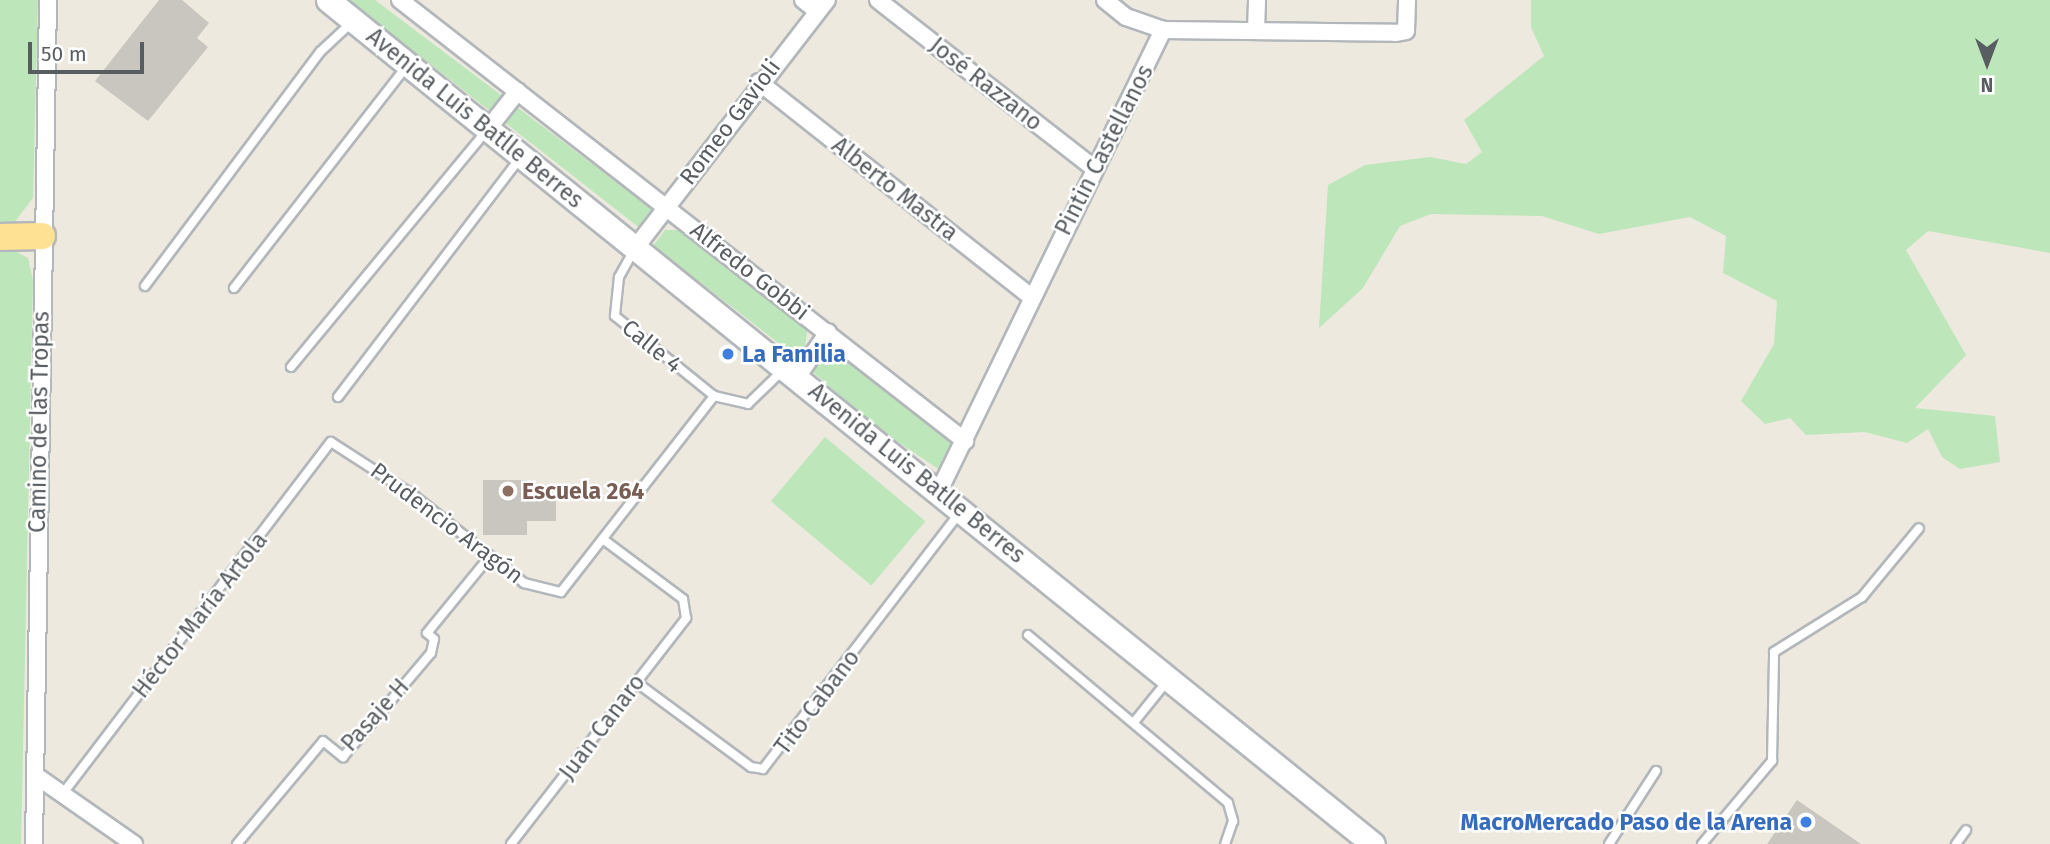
<!DOCTYPE html>
<meta charset="utf-8">
<style>
body{margin:0}
#map{position:relative;width:2050px;height:844px;overflow:hidden;background:#ede9df;font-family:"Fira Sans",sans-serif}
div>[style]{position:absolute}
.green>*{inset:0;background:#bde6ba;transform-origin:0 0}
.building>*{inset:0;background:#c9c5bf}
.roads{filter:drop-shadow(2px 0 #b3b7bb) drop-shadow(-2px 0 #b3b7bb) drop-shadow(0 2px #b3b7bb) drop-shadow(0 -2px #b3b7bb)}
.service>*{height:8px;margin:-4px;padding:0 4px;transform-origin:4px;border-radius:4px;background:#fff}
.minor>*{height:16px;margin:-8px;padding:0 8px;transform-origin:8px;border-radius:8px;background:#fff}
.secondary>*{height:23px;margin:-11.5px;padding:0 11.5px;transform-origin:11.5px;border-radius:11.5px;background:#fff}
.trunk>*{height:26px;margin:-13px;padding:0 13px;transform-origin:13px;border-radius:13px;background:#ffe193}
.dots>*{width:19px;height:19px;translate:-50% -50%;box-sizing:border-box;border:4px solid #fff;border-radius:50%}
span{translate:-50% -50%;white-space:nowrap;text-align:center;line-height:1.15;-webkit-text-stroke:5px #fff;paint-order:stroke}
.street-label{font-size:23px;color:#585d62}
.shop-label{font-size:23px;color:#366cbe;font-weight:700}
.left{translate:0 -50%;text-align:left}
.right{translate:-100% -50%;text-align:right}
.education-label{font-size:23px;color:#785e54;font-weight:700}
.north{position:absolute;left:1952px;top:28px;width:70px;height:70px;-webkit-text-stroke:5px #fff;paint-order:stroke;rotate:180deg;font-size:19px;font-weight:700;line-height:28px;text-align:center;color:#585d62}
.north::after{content:'';display:block;margin:auto;width:24px;height:32px;background:#585d62;clip-path:polygon(50% 0,100% 100%,50% 72%,0 100%)}
.scale{position:absolute;left:28px;top:42px;width:116px;height:32px;box-sizing:border-box;border:4px solid #585d62;border-top:0;padding-left:9px;font-size:21px;line-height:24px;white-space:nowrap;color:#585d62;-webkit-text-stroke:5px #fff;paint-order:stroke}
</style>
<div id="map">
<div class="green">
<div style="clip-path:polygon(0 0,38px 0,33px 198px,13px 224px,0 226px)"></div>
<div style="clip-path:polygon(348px 0,375px 0,652px 209px,641px 229px)"></div>
<div style="clip-path:polygon(1531px 0,2050px 0,2050px 253px,1928px 231px,1906px 250px,1966px 355px,1915px 408px,1995px 416px,2000px 462px,1960px 469px,1942px 457px,1928px 429px,1907px 443px,1865px 432px,1806px 435px,1790px 418px,1765px 424px,1741px 401px,1774px 344px,1777px 301px,1723px 273px,1726px 236px,1690px 217px,1599px 234px,1542px 216px,1431px 214px,1400px 226px,1363px 288px,1319px 328px,1328px 185px,1365px 165px,1430px 157px,1466px 164px,1482px 152px,1464px 120px,1544px 56px,1531px 27px)"></div>
<div style="clip-path:polygon(665px 230px,691px 230px,808px 324px,804px 356px,794px 355px,653px 246px)"></div>
<div style="clip-path:polygon(0 243px,28px 258px,33px 280px,21px 844px,0 844px)"></div>
<div style="clip-path:polygon(835px 346px,952px 440px,940px 470px,874px 426px,813px 372px,823px 352px)"></div>
<div style="left:825px;top:437px;width:131px;height:84px;rotate:40deg"></div>
</div>
<div class="building">
<div style="clip-path:polygon(159px 0,182px 0,209px 23px,197px 38px,208px 47px,148px 121px,95px 81px)"></div>
<div style="clip-path:polygon(483px 480px,527px 480px,527px 494px,556px 494px,556px 521px,527px 521px,527px 535px,483px 535px)"></div>
<div style="clip-path:polygon(1797px 800px,1861px 844px,1767px 844px)"></div>
</div>
<div class="roads">
<div class="service">
<div style="left:634px;top:250px;width:31px;rotate:119deg"></div>
<div style="left:619px;top:277px;width:39px;rotate:96deg"></div>
<div style="left:615px;top:316px;width:127px;rotate:38.9deg"></div>
<div style="left:145px;top:286px;width:292px;rotate:-53.2deg"></div>
<div style="left:320px;top:52px;width:42px;rotate:-43.1deg"></div>
<div style="left:234px;top:288px;width:280px;rotate:-52.1deg"></div>
<div style="left:291px;top:367px;width:306px;rotate:-50.4deg"></div>
<div style="left:338px;top:397px;width:300px;rotate:-52.7deg"></div>
<div style="left:1028px;top:635px;width:261px;rotate:40deg"></div>
<div style="left:1228px;top:803px;width:19px;rotate:74deg"></div>
<div style="left:1233px;top:821px;width:24px;rotate:109deg"></div>
<div style="left:636px;top:682px;width:143px;rotate:36.5deg"></div>
<div style="left:751px;top:767px;width:12px;rotate:9deg"></div>
<div style="left:763px;top:769px;width:324px;rotate:-52.5deg"></div>
<div style="left:1135px;top:721px;width:53px;rotate:-51.2deg"></div>
<div style="left:64px;top:792px;width:440px;rotate:-52.7deg"></div>
<div style="left:331px;top:442px;width:98px;rotate:32.9deg"></div>
<div style="left:413px;top:495px;width:142px;rotate:38.4deg"></div>
<div style="left:524px;top:583px;width:38px;rotate:14deg"></div>
<div style="left:561px;top:592px;width:249px;rotate:-52deg"></div>
<div style="left:714px;top:396px;width:35px;rotate:13deg"></div>
<div style="left:748px;top:404px;width:49px;rotate:-44.2deg"></div>
<div style="left:237px;top:844px;width:134px;rotate:-50.1deg"></div>
<div style="left:323px;top:741px;width:26px;rotate:39deg"></div>
<div style="left:343px;top:757px;width:136px;rotate:-49.8deg"></div>
<div style="left:431px;top:653px;width:14px;rotate:-78deg"></div>
<div style="left:434px;top:639px;width:9px;rotate:-139deg"></div>
<div style="left:427px;top:633px;width:99px;rotate:-50.7deg"></div>
<div style="left:511px;top:844px;width:286px;rotate:-52.2deg"></div>
<div style="left:686px;top:618px;width:19px;rotate:-99deg"></div>
<div style="left:683px;top:599px;width:99px;rotate:-143.2deg"></div>
<div style="left:1609px;top:844px;width:87px;rotate:-57.2deg"></div>
<div style="left:1702px;top:844px;width:109px;rotate:-49.9deg"></div>
<div style="left:1772px;top:761px;width:109px;rotate:-88.9deg"></div>
<div style="left:1774px;top:652px;width:104px;rotate:-32deg"></div>
<div style="left:1862px;top:597px;width:89px;rotate:-50.4deg"></div>
<div style="left:1956px;top:844px;width:17px;rotate:-54deg"></div>
</div>
<div class="minor">
<div style="left:400px;top:0;width:717px;rotate:37.97deg"></div>
<div style="left:803px;top:0;width:18px;rotate:38deg"></div>
<div style="left:878px;top:0;width:274px;rotate:37.9deg"></div>
<div style="left:1105px;top:0;width:27px;rotate:39deg"></div>
<div style="left:1126px;top:17px;width:39px;rotate:19deg"></div>
<div style="left:1256px;top:30px;width:30px;rotate:-88deg"></div>
<div style="left:759px;top:82px;width:347px;rotate:38.3deg"></div>
<div style="left:488px;top:129px;width:48px;rotate:-51.7deg"></div>
<div style="left:636px;top:247px;width:312px;rotate:-52.3deg"></div>
<div style="left:798px;top:376px;width:53px;rotate:-55.7deg"></div>
<div style="left:939px;top:491px;width:513px;rotate:-64.08deg"></div>
<div style="left:1163px;top:30px;width:233px;rotate:0.7deg"></div>
<div style="left:1396px;top:33px;width:10px;rotate:-11deg"></div>
<div style="left:1406px;top:31px;width:31px;rotate:-88deg"></div>
<div style="left:35px;top:775px;width:121px;rotate:34.9deg"></div>
<div style="left:34px;top:844px;width:844px;rotate:-89.05deg"></div>
</div>
<div class="secondary">
<div style="left:328px;top:0;width:1343px;rotate:38.93deg"></div>
</div>
<div class="trunk">
<div style="left:0;top:237px;width:42px;rotate:-1.4deg"></div>
</div>
</div>
<div class="dots">
<div style="left:728px;top:354px;background:#3f7fe0"></div>
<div style="left:508px;top:491px;background:#8d6e63"></div>
<div style="left:1806px;top:822px;background:#3f7fe0"></div>
</div>
<div class="street-label">
<span style="left:986px;top:84px;rotate:38deg">José Razzano</span>
<span style="left:475px;top:118px;rotate:39deg">Avenida Luis Batlle Berres</span>
<span style="left:730px;top:122px;rotate:-53deg">Romeo Gavioli</span>
<span style="left:1104px;top:150px;rotate:-63deg">Pintin Castellanos</span>
<span style="left:895px;top:189px;rotate:38deg">Alberto Mastra</span>
<span style="left:750px;top:271px;rotate:38deg">Alfredo Gobbi</span>
<span style="left:652px;top:346px;rotate:39deg">Calle 4</span>
<span style="left:39px;top:422px;rotate:-89deg">Camino de las Tropas</span>
<span style="left:917px;top:473px;rotate:39deg">Avenida Luis Batlle Berres</span>
<span style="left:447px;top:523px;rotate:37deg">Prudencio Aragón</span>
<span style="left:200px;top:615px;rotate:-52deg">Héctor María Artola</span>
<span style="left:817px;top:702px;rotate:-53deg">Tito Cabano</span>
<span style="left:375px;top:715px;rotate:-48deg">Pasaje H</span>
<span style="left:602px;top:727px;rotate:-53deg">Juan Canaro</span>
</div>
<div class="shop-label">
<span class="left" style="left:742px;top:354px">La Familia</span>
<span class="right" style="left:1792px;top:822px">MacroMercado Paso de la Arena</span>
</div>
<div class="education-label">
<span class="left" style="left:522px;top:491px">Escuela 264</span>
</div>
<div class="north">N</div>
<div class="scale">50 m</div>
</div>
